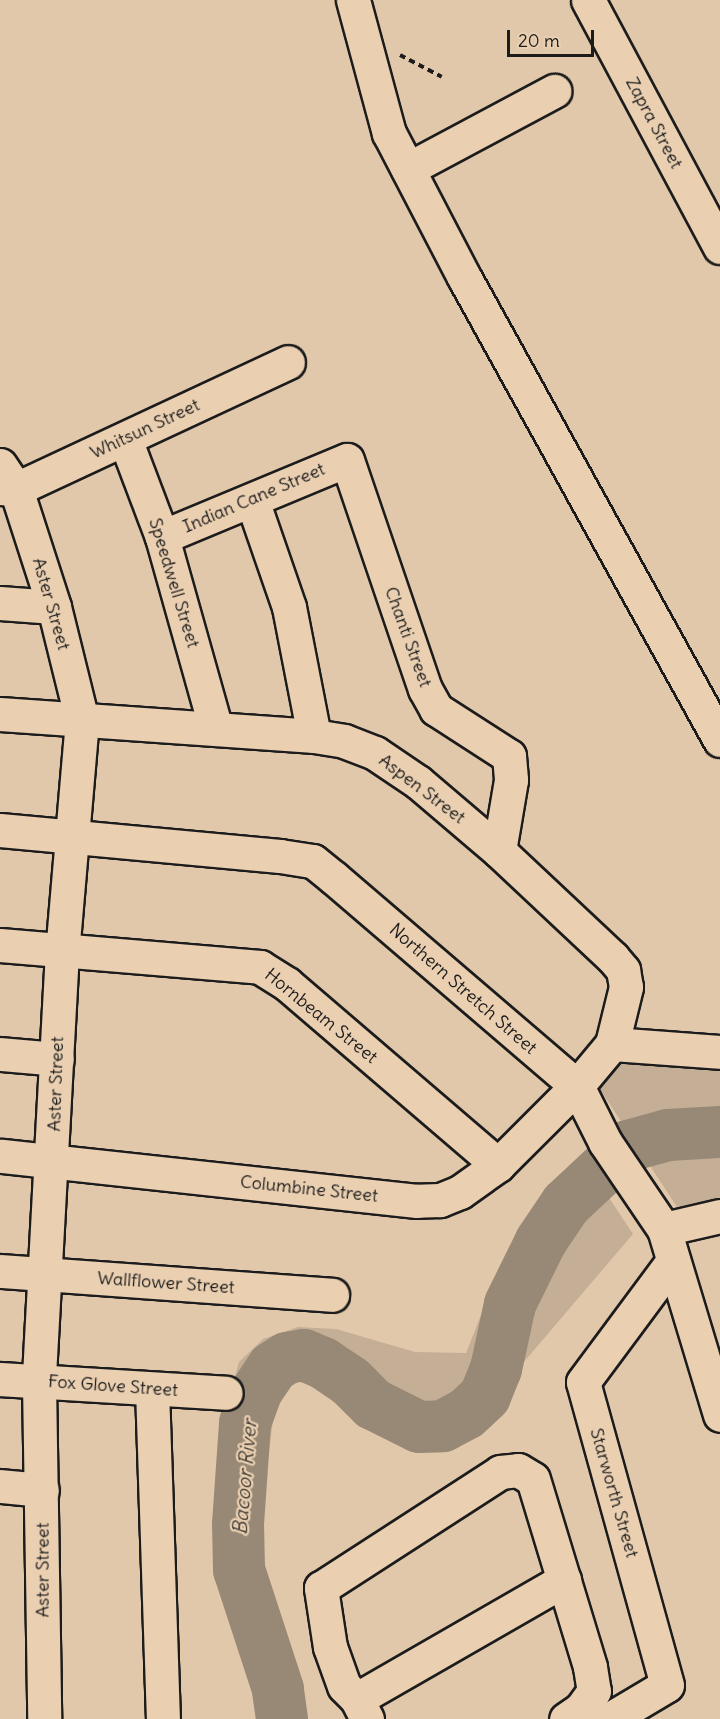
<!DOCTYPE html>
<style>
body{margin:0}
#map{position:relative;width:720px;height:1719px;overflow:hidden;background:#e2c8ab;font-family:Delius,sans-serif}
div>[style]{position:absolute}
.green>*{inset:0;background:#c4ae96}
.river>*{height:52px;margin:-26px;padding:0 26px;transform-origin:26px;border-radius:26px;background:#988976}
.path>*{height:4px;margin-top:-2px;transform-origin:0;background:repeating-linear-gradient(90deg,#1c1c1c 0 6px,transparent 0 10.5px)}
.roads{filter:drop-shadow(2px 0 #1c1c1c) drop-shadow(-2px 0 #1c1c1c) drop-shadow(0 2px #1c1c1c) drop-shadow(0 -2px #1c1c1c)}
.minor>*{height:33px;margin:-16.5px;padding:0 16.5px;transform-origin:16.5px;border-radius:16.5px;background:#eacfb1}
span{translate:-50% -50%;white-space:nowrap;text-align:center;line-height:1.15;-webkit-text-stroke:4.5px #eacfb1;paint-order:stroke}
.street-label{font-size:18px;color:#1c1c1c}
.water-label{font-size:20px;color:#47423c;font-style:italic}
.scale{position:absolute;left:507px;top:30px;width:87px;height:27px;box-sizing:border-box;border:3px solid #1c1c1c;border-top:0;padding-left:8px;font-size:18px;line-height:21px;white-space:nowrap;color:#1c1c1c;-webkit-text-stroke:4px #eacfb1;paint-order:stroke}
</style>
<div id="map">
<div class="green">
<div style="clip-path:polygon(667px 1029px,700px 1035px,720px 1051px,720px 1198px,677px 1207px,596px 1083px,629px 1031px)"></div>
<div style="clip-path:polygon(586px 1163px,633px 1234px,523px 1363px,493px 1421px,456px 1445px,425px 1450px,387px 1438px,314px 1379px,278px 1381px,256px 1553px,288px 1658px,299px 1719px,266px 1719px,229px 1556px,230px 1395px,239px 1362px,263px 1339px,298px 1327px,336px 1329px,415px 1352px,466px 1353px,496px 1277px)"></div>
</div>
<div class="river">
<div style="left:282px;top:1719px;width:30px;rotate:-98deg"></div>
<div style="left:278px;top:1689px;width:125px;rotate:-108.1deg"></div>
<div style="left:239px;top:1570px;width:46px;rotate:-91.2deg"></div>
<div style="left:238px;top:1524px;width:101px;rotate:-86deg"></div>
<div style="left:245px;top:1423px;width:33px;rotate:-70deg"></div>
<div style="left:256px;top:1392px;width:30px;rotate:-56deg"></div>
<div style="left:273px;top:1367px;width:17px;rotate:-33deg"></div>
<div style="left:287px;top:1358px;width:17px;rotate:-10deg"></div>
<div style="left:304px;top:1355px;width:21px;rotate:23deg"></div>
<div style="left:323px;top:1363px;width:32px;rotate:34deg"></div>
<div style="left:350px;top:1381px;width:33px;rotate:45deg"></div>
<div style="left:373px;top:1404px;width:51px;rotate:26.6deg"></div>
<div style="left:419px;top:1427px;width:24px;rotate:-2deg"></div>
<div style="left:443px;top:1426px;width:26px;rotate:-28deg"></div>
<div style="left:466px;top:1414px;width:26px;rotate:-43deg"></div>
<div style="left:485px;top:1396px;width:29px;rotate:-68deg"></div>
<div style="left:496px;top:1369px;width:66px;rotate:-77.8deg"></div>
<div style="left:510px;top:1304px;width:70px;rotate:-63.8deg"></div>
<div style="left:541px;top:1241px;width:45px;rotate:-56deg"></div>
<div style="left:566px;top:1204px;width:85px;rotate:-43.1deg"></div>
<div style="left:628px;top:1146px;width:41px;rotate:-15.4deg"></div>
<div style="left:668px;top:1135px;width:52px;rotate:-3.3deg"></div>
</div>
<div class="path">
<div style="left:400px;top:55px;width:47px;rotate:27.6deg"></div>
</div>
<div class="roads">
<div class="minor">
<div style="left:353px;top:0;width:138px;rotate:74.9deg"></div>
<div style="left:389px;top:133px;width:162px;rotate:62.5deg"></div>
<div style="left:464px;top:277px;width:529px;rotate:61.06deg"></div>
<div style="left:588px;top:0;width:280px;rotate:61.9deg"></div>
<div style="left:408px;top:169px;width:166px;rotate:-28.1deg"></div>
<div style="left:125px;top:439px;width:105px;rotate:69.3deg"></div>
<div style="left:162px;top:537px;width:199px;rotate:74.3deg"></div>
<div style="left:0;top:465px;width:29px;rotate:56deg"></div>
<div style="left:16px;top:489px;width:124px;rotate:72.1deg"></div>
<div style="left:54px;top:607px;width:116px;rotate:76.1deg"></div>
<div style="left:82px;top:720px;width:232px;rotate:94.9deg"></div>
<div style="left:62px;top:951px;width:432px;rotate:93.1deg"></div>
<div style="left:39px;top:1382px;width:337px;rotate:89.1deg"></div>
<div style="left:0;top:488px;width:16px;rotate:4deg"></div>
<div style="left:16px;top:489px;width:300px;rotate:-25deg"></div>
<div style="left:252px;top:500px;width:113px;rotate:70.9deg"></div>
<div style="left:289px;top:607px;width:131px;rotate:79deg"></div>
<div style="left:162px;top:537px;width:200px;rotate:-22.6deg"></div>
<div style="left:347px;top:460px;width:242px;rotate:71.2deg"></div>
<div style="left:425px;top:689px;width:23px;rotate:61deg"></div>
<div style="left:436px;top:709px;width:87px;rotate:32.8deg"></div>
<div style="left:509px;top:756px;width:24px;rotate:85deg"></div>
<div style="left:511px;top:780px;width:72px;rotate:99.6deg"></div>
<div style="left:0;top:603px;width:54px;rotate:4.2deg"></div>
<div style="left:0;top:714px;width:315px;rotate:4deg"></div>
<div style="left:314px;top:736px;width:30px;rotate:9deg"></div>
<div style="left:344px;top:741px;width:33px;rotate:21deg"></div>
<div style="left:375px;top:753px;width:52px;rotate:34deg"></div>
<div style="left:418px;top:782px;width:106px;rotate:40.4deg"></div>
<div style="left:499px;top:851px;width:156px;rotate:43.2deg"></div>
<div style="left:613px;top:958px;width:16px;rotate:50deg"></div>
<div style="left:623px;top:970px;width:17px;rotate:80deg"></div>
<div style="left:626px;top:987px;width:59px;rotate:103.8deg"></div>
<div style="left:612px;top:1044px;width:55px;rotate:129.8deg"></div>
<div style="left:577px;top:1086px;width:112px;rotate:135deg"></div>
<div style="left:498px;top:1165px;width:47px;rotate:144.6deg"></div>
<div style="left:460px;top:1192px;width:22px;rotate:158deg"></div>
<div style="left:440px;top:1200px;width:23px;rotate:178deg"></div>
<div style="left:417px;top:1201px;width:419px;rotate:-173.8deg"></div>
<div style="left:0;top:830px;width:281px;rotate:5.3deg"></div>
<div style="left:280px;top:856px;width:33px;rotate:9deg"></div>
<div style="left:313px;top:861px;width:27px;rotate:39deg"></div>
<div style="left:334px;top:878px;width:320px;rotate:40.6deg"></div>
<div style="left:577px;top:1086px;width:63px;rotate:63.4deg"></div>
<div style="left:605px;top:1142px;width:105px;rotate:55.9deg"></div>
<div style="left:664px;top:1229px;width:194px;rotate:73.2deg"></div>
<div style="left:0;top:945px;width:261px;rotate:4.8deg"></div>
<div style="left:260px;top:967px;width:32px;rotate:32deg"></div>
<div style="left:287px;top:984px;width:278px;rotate:40.6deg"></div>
<div style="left:612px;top:1044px;width:108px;rotate:4.2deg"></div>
<div style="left:0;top:1054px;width:57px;rotate:5deg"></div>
<div style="left:664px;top:1229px;width:57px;rotate:-13.1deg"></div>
<div style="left:0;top:1271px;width:333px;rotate:4.1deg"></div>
<div style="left:0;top:1379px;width:226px;rotate:3.5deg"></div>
<div style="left:152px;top:1389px;width:330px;rotate:88.1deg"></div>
<div style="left:0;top:1486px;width:42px;rotate:5.4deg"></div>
<div style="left:357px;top:1699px;width:239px;rotate:-29.9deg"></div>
<div style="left:367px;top:1719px;width:22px;rotate:-117deg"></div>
<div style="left:357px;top:1699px;width:18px;rotate:-135deg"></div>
<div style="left:344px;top:1686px;width:41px;rotate:-109.7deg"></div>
<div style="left:330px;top:1647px;width:60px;rotate:-98.7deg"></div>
<div style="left:321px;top:1588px;width:213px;rotate:-32.9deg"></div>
<div style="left:500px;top:1472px;width:18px;rotate:-6deg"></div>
<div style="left:518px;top:1470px;width:17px;rotate:31deg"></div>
<div style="left:533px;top:1479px;width:196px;rotate:73.1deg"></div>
<div style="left:590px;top:1667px;width:24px;rotate:81deg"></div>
<div style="left:594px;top:1691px;width:22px;rotate:126deg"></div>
<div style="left:581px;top:1709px;width:18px;rotate:146deg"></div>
<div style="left:610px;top:1719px;width:66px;rotate:-30.8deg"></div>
<div style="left:667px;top:1685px;width:314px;rotate:-105.5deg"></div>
<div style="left:583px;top:1382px;width:151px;rotate:-53.4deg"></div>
</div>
</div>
<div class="street-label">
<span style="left:654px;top:123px;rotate:62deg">Zapra Street</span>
<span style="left:145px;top:429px;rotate:-25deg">Whitsun Street</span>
<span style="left:254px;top:498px;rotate:-23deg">Indian Cane Street</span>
<span style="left:174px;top:583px;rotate:73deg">Speedwell Street</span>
<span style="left:51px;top:604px;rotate:74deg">Aster Street</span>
<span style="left:408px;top:637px;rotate:70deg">Chanti Street</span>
<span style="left:422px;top:789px;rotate:37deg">Aspen Street</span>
<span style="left:463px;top:989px;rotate:41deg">Northern Stretch Street</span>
<span style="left:321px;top:1016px;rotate:39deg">Hornbeam Street</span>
<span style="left:56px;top:1084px;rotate:-88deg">Aster Street</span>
<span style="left:309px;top:1189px;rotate:6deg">Columbine Street</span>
<span style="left:166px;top:1283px;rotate:4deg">Wallflower Street</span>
<span style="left:113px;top:1386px;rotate:4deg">Fox Glove Street</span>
<span style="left:614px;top:1493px;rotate:74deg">Starworth Street</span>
<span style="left:43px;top:1570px;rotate:-90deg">Aster Street</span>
</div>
<div class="water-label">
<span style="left:244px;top:1477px;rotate:-85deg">Bacoor River</span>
</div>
<div class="scale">20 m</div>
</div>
